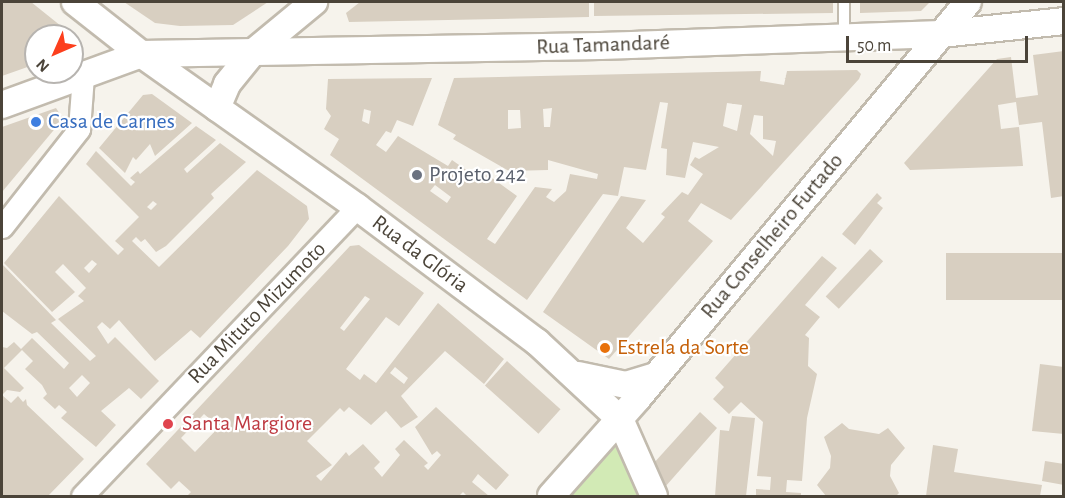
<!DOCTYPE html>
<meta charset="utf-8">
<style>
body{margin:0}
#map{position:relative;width:1065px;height:498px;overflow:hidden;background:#f6f3ec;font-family:"Alegreya Sans",sans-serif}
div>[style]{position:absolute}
.green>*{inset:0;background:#d2eab5}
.building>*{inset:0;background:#d8cfc1;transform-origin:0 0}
.roads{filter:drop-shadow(2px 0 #c2bbae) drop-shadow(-2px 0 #c2bbae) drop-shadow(0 2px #c2bbae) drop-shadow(0 -2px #c2bbae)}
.service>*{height:10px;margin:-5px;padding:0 5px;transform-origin:5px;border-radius:5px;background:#fff}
.minor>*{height:21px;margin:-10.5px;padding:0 10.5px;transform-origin:10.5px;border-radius:10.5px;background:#fff}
.tertiary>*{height:26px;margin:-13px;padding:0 13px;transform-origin:13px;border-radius:13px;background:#fff}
.dots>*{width:16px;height:16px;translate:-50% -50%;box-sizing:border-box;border:3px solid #fff;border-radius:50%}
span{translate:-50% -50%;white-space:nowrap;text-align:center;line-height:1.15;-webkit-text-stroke:4.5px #fff;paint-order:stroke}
.street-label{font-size:22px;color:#4b4439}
.shop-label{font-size:22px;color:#366cbe}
.left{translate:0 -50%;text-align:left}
.worship-label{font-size:22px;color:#5b616d}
.food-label{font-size:22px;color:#c56008}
.health-label{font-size:22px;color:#be3a42}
.frame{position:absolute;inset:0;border:3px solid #4b4439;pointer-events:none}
.north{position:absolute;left:24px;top:24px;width:60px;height:60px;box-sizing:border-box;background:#fff;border:2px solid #b7b4b0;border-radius:50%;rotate:225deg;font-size:16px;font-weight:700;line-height:24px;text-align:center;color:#4b4439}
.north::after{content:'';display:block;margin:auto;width:21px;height:27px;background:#fc3f1d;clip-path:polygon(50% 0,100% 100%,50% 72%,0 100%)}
.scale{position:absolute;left:846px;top:36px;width:182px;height:27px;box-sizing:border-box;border:3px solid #4b4439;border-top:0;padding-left:8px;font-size:18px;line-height:21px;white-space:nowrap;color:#4b4439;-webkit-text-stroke:4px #fff;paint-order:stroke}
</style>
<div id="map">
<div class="green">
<div style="clip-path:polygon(619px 433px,645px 496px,563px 496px)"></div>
</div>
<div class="building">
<div style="clip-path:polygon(2px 2px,31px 2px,76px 38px,73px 55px,72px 36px,36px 36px,36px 64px,2px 76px)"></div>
<div style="clip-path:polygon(124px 2px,268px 2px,233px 25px,180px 26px,155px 23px)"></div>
<div style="clip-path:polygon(360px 2px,589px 2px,589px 17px,349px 22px,346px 13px)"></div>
<div style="clip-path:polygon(594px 2px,833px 2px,833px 13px,594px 16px)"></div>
<div style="clip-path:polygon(860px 2px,930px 2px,921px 11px,860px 13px)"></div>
<div style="clip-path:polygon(1064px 51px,1064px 196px,1051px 198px,1042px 122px,1019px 125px,1016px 102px,998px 105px,1001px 129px,1019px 127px,1023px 166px,910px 170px,904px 163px,997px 59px,1011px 57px,1016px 98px,1038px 95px,1033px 55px)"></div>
<div style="clip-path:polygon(evenodd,857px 70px,861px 74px,859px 79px,731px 220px,701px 203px,688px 221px,713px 241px,609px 359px,543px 312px,621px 196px,646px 200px,626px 228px,643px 243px,665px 217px,661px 214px,682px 192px,688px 195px,703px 174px,690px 165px,695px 157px,699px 159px,719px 147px,693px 142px,685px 178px,666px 175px,667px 149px,661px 148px,668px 103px,660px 102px,646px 170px,624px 167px,618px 196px,603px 194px,527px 300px,330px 155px,339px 139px,324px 129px,331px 116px,326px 109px,328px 79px,432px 78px,413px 126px,397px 120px,391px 133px,386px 131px,376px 145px,386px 152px,398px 136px,448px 166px,452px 160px,479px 179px,484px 172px,517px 196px,487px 239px,495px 244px,535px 187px,552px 189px,546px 197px,554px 202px,566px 191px,570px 174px,597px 179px,598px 174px,548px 160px,548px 170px,509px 171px,453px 139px,456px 135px,438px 125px,454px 78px,761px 71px,760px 81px,784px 85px,787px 71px,857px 70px,727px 103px,742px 105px,737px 131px,723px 126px,727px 103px,857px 70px,552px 108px,550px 127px,544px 127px,543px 109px,552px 108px,857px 70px,364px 109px,371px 111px,369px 124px,362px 121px,364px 109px,857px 70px,508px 110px,520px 110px,521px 128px,508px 129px,508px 110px,857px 70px,754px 115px,763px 116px,763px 139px,776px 141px,773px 156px,750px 134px,754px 115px,857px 70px,435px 185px,451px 197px,447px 203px,430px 191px,435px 185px)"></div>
<div style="clip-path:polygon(152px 94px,192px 123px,155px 156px,150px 144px,136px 160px,133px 157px,125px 173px,99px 148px,143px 95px)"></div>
<div style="clip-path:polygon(56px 108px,63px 119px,2px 192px,2px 127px)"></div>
<div style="clip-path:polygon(evenodd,196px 126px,216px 140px,184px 169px,187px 173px,220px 143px,246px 162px,211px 194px,214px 198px,166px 246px,156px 252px,145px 239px,141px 242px,136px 237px,132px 241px,159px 267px,257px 170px,307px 206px,309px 219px,288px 246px,200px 338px,191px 330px,155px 361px,119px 320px,110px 329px,102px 322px,97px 327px,108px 344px,115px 337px,159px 381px,141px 399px,129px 388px,101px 411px,116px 425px,96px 447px,61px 418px,67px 412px,59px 405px,55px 409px,43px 398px,47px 394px,42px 385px,25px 369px,33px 361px,22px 350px,4px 368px,24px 388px,20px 392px,7px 390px,2px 395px,11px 403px,18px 396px,23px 402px,26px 399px,27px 405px,84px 459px,48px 496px,2px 496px,2px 347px,7px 348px,14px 342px,21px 349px,32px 338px,64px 369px,69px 363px,37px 332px,32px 334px,2px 311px,2px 264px,56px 320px,51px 323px,90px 361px,96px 356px,58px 319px,84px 301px,78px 296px,86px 288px,63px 264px,55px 272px,75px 292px,52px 312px,4px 263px,59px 196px,118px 255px,124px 249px,115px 241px,139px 217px,86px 164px,96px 151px,131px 186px,135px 182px,130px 178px,138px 171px,140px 174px,196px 126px,153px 201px,157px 204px,151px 210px,147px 207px,153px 201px,196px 126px,92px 260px,97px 264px,89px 273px,84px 268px,92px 260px,196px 126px,82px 375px,90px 383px,77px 397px,69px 388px,82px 375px)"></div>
<div style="clip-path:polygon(877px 193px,882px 198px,877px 203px,883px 208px,855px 245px,842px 234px)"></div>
<div style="clip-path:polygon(evenodd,359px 245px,424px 293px,399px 326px,386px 317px,346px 369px,360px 380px,364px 374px,376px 383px,438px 303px,504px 359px,484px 384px,445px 351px,401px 396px,418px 417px,401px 428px,386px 411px,371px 425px,349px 407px,344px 412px,340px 408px,307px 441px,332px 465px,316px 476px,321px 481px,346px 452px,349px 456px,363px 444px,380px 462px,374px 468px,382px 477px,400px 455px,395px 449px,404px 440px,428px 463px,424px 466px,428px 470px,441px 455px,437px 451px,432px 455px,415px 427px,436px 407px,509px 475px,496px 490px,478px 474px,472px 482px,489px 496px,467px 496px,463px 492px,459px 496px,187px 496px,191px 492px,179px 481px,171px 489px,146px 464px,350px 246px,359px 245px,365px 296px,370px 299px,344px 331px,340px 328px,365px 296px,359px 245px,395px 367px,408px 378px,404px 384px,390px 373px,395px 367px,359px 245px,204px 414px,219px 427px,195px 452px,181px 438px,204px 414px)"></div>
<div style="left:870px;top:249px;width:18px;height:65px;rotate:43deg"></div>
<div style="left:1064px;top:253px;width:47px;height:118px;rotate:90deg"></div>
<div style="clip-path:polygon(822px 256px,837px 268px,805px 305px,820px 317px,805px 335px,809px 338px,808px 366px,817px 374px,807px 418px,802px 481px,787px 480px,786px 492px,801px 493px,801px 496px,756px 496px,756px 489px,770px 490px,771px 477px,757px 476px,763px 422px,741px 402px,729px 414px,713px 399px,724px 387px,715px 378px)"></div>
<div style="left:507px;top:361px;width:72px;height:33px;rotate:42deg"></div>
<div style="clip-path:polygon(1040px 364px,1064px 367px,1064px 434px,1032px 431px)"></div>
<div style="clip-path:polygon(700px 412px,717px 428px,665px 487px,653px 464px)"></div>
<div style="clip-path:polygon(732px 416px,755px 418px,746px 496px,715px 496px,720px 430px,729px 431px)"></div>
<div style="clip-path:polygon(842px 423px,849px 429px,879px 434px,888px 428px,905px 448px,891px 465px,890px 476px,899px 493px,896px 496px,826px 496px,817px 485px,830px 468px,831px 456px,824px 437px)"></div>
<div style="clip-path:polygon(933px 445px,958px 449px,954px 472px,1042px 485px,1040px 496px,926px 496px)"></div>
<div style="clip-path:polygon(1045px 461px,1064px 464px,1064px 485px,1042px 481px)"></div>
</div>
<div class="roads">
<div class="service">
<div style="left:844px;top:2px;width:35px;rotate:90deg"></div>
</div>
<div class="minor">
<div style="left:2px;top:227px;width:125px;rotate:-51.8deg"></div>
<div style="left:79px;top:129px;width:53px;rotate:-85.7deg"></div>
<div style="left:82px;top:496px;width:399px;rotate:-46.4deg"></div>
</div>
<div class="tertiary">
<div style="left:75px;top:2px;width:84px;rotate:38.2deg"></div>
<div style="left:141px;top:54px;width:265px;rotate:35.3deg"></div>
<div style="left:357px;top:207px;width:225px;rotate:36.9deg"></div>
<div style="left:537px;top:342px;width:113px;rotate:42.9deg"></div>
<div style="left:620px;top:419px;width:84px;rotate:66.2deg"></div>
<div style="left:2px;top:105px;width:148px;rotate:-20.1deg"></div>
<div style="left:141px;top:54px;width:459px;rotate:-1deg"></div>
<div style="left:600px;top:46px;width:341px;rotate:-2deg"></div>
<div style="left:941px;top:34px;width:124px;rotate:-6deg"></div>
<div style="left:217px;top:108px;width:26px;rotate:-67deg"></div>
<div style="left:227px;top:84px;width:38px;rotate:-51deg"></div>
<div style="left:251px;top:54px;width:82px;rotate:-39.5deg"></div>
<div style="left:578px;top:375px;width:49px;rotate:11.8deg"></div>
<div style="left:626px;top:385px;width:31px;rotate:-17deg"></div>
<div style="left:551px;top:496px;width:131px;rotate:-48.4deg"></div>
<div style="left:638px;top:398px;width:515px;rotate:-50.19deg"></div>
</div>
</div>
<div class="dots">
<div style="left:36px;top:122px;background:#3f7fe0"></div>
<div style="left:417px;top:175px;background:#6b7280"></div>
<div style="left:605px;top:348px;background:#e8710a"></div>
<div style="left:168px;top:424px;background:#e0444e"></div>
</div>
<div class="street-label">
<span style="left:603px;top:45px;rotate:-2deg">Rua Tamandaré</span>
<span style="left:772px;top:236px;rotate:-50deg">Rua Conselheiro Furtado</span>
<span style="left:420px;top:254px;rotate:37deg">Rua da Glória</span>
<span style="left:257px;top:313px;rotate:-46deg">Rua Mituto Mizumoto</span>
</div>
<div class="shop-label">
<span class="left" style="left:48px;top:122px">Casa de Carnes</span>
</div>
<div class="worship-label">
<span class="left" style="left:429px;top:175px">Projeto 242</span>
</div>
<div class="food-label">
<span class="left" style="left:617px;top:348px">Estrela da Sorte</span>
</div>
<div class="health-label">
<span class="left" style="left:182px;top:424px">Santa Margiore</span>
</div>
<div class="frame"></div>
<div class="north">N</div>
<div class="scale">50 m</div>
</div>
